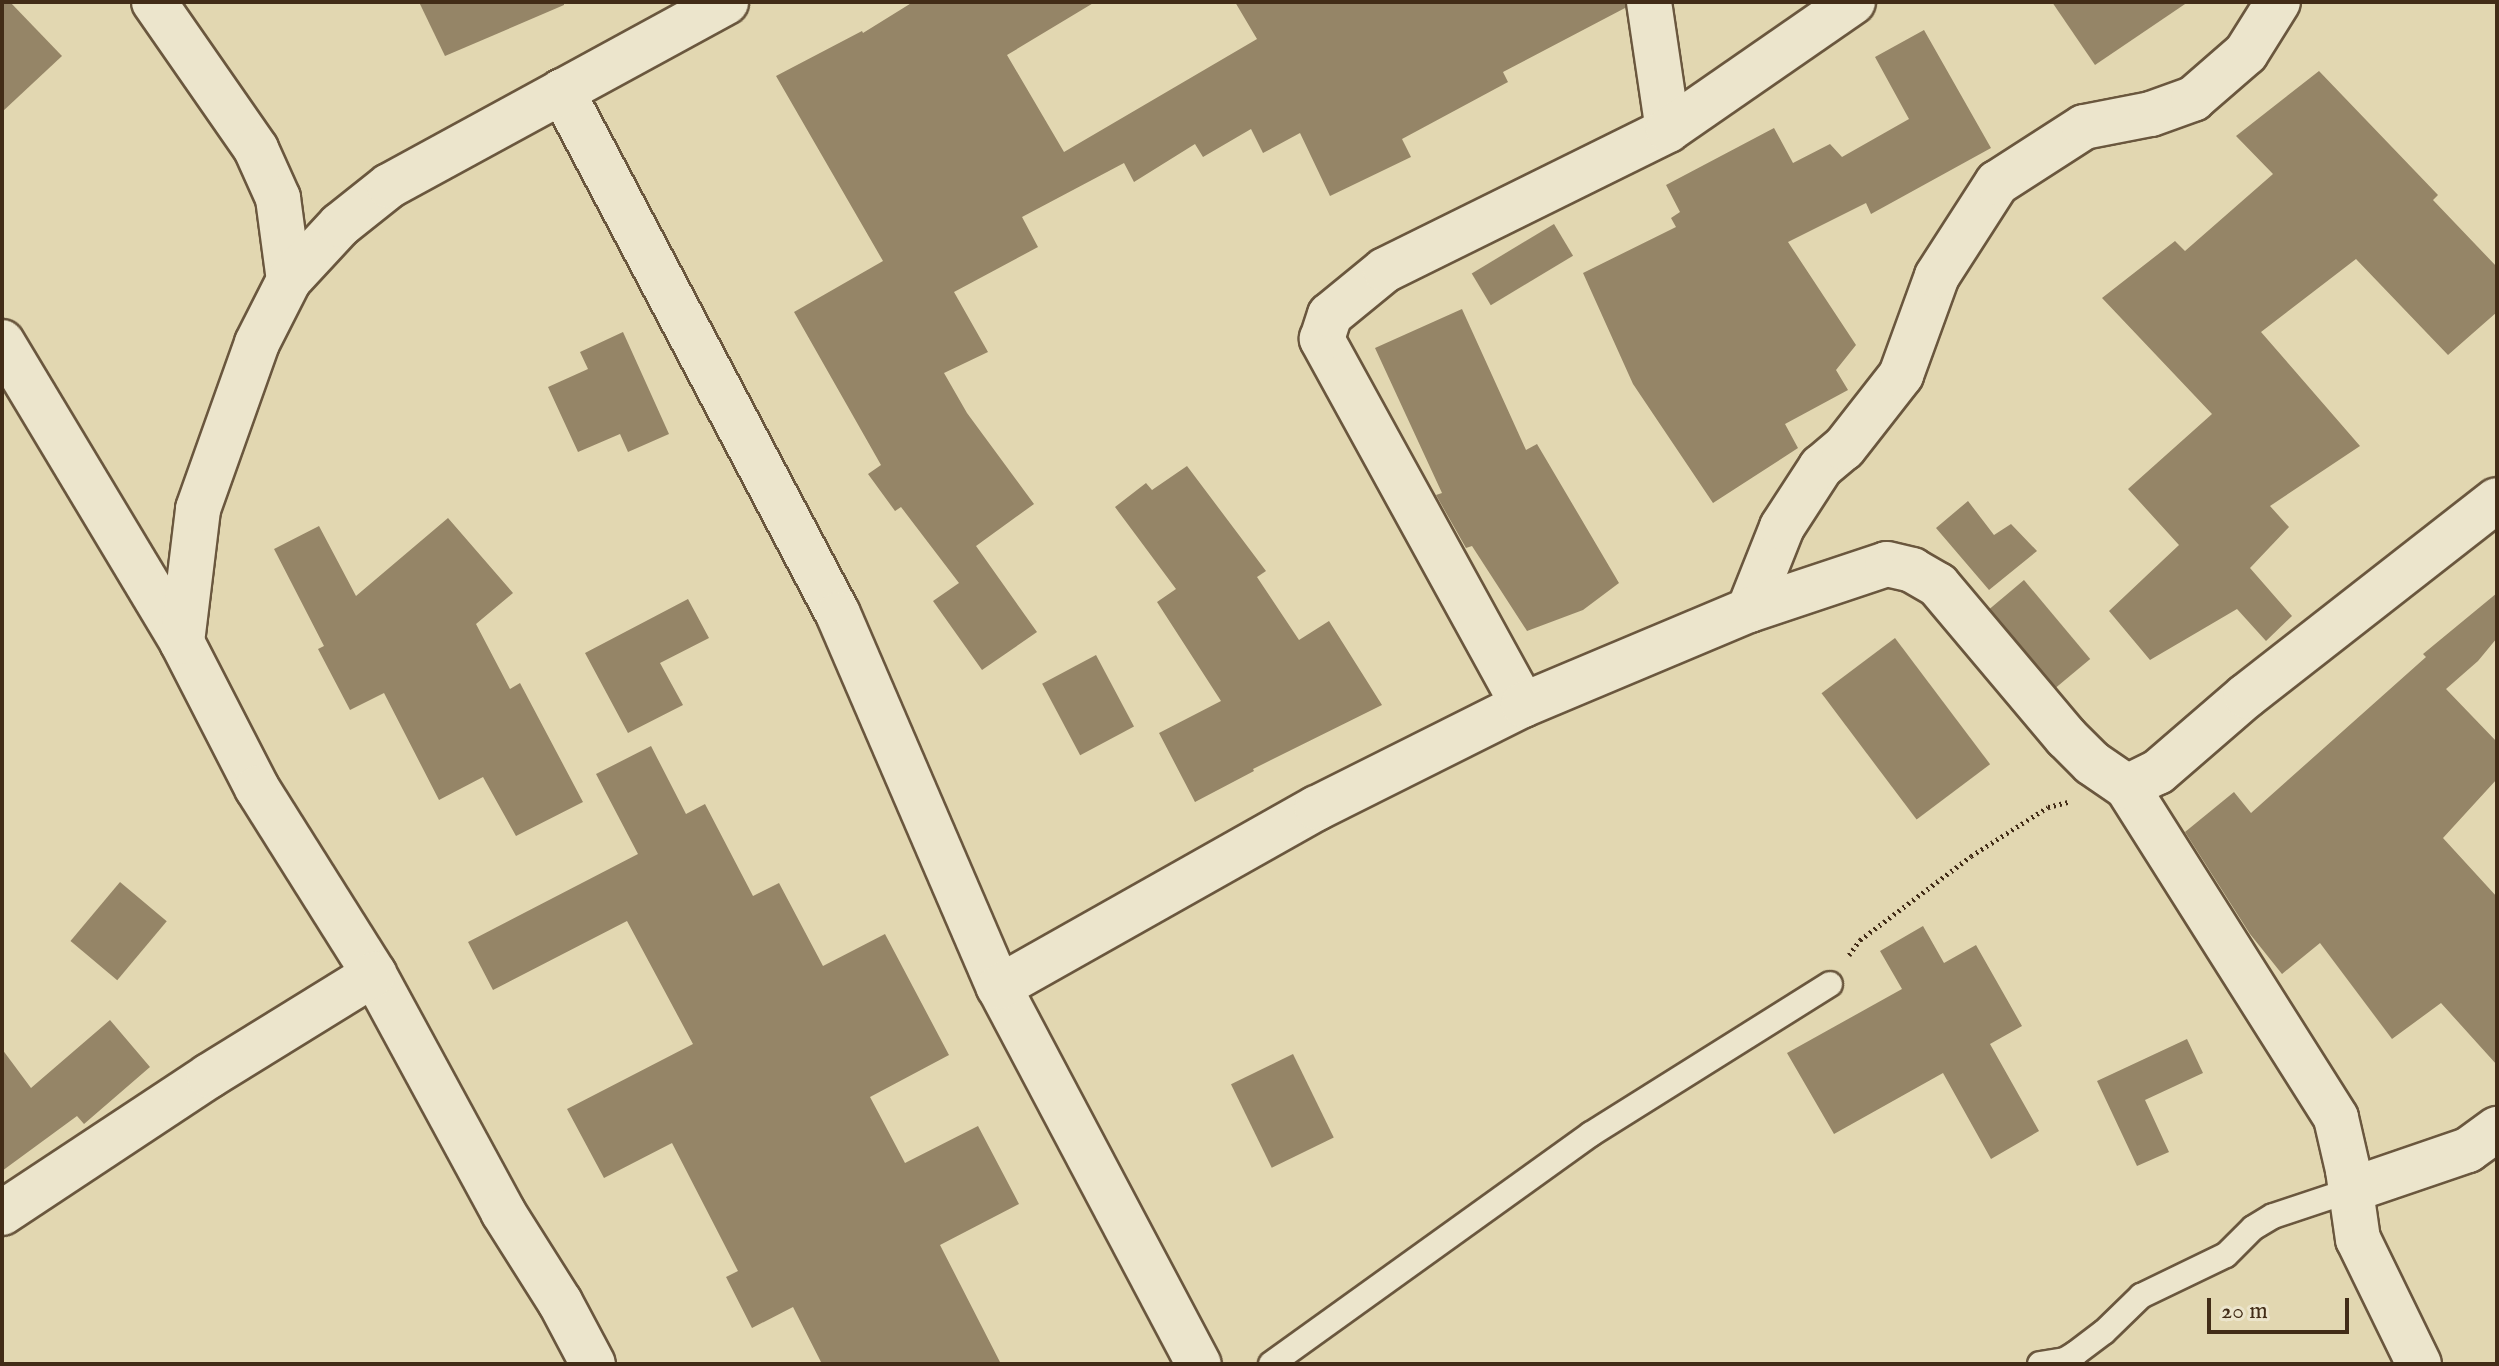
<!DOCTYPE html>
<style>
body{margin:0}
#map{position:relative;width:2499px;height:1366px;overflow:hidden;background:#e2d7b1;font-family:"IM FELL English",serif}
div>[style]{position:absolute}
.building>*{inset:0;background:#958567;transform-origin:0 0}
.path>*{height:5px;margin-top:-2.5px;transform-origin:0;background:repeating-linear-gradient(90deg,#422c17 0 2px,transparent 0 6px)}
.roads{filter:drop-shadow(2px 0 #6a573e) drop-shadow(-2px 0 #6a573e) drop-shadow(0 2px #6a573e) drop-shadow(0 -2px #6a573e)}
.lane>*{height:24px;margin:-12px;padding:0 12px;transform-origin:12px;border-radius:12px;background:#ece5cc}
.street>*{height:44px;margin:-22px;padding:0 22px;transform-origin:22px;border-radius:22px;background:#ece5cc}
span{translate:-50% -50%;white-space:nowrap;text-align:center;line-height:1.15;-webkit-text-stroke:8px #ece5cc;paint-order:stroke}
.frame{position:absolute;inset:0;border:4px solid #422c17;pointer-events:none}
.scale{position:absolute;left:2207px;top:1298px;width:142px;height:36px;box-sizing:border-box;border:4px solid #422c17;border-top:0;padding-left:10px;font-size:24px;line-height:28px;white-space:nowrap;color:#422c17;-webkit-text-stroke:6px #ece5cc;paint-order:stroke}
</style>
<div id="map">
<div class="building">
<div style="clip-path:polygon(2px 2px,10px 2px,62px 56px,2px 112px)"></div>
<div style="clip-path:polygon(419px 2px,564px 2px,564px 5px,445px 56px)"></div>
<div style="clip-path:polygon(913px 2px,1095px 2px,1007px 55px,1064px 152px,1257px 39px,1235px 2px,1625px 2px,1625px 8px,1503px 72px,1508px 82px,1402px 139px,1411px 157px,1330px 196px,1300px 133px,1263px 153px,1251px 129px,1203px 157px,1195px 144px,1134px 182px,1124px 163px,1022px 217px,1038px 247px,954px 292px,988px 352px,944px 373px,967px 413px,1034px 504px,976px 546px,1037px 632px,982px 670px,933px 601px,959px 583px,901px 507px,895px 511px,868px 474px,881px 465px,794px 312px,883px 261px,776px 76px,862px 31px,863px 33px)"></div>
<div style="clip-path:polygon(2052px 2px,2188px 2px,2095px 65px)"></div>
<div style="clip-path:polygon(1924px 30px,1991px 148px,1871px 214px,1866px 203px,1788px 242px,1856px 345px,1836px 370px,1848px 390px,1785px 424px,1798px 448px,1713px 503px,1633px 384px,1583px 273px,1676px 227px,1671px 218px,1680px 212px,1666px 185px,1774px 128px,1793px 163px,1830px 144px,1842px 157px,1909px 119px,1875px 57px)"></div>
<div style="clip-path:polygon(2319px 71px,2438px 195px,2433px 200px,2497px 267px,2497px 312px,2448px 355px,2356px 259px,2261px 332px,2360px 446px,2270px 506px,2289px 527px,2250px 568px,2292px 616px,2266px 641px,2237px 609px,2150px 660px,2109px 611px,2179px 545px,2128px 489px,2212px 414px,2102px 298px,2175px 241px,2185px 251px,2273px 174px,2236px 136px)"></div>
<div style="left:1554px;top:224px;width:37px;height:96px;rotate:59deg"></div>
<div style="clip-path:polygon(1462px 309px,1526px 450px,1537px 444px,1619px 583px,1583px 610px,1527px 631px,1472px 546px,1466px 548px,1436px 495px,1442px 493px,1375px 348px)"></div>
<div style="clip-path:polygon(623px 332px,669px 434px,628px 452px,620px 434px,578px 452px,548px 387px,588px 369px,580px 352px)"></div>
<div style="clip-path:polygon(1187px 466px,1266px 571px,1257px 577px,1299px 640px,1329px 621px,1382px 705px,1253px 769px,1254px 771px,1195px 802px,1159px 733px,1221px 701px,1157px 602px,1176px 589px,1115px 507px,1146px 483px,1152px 490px)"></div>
<div style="clip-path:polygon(1968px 501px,1994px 535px,2011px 524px,2037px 551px,1989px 590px,1936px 528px)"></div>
<div style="clip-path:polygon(448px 518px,513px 593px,476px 624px,510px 689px,520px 683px,583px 802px,516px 836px,483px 777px,439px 800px,384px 693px,350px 710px,318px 649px,324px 646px,274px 549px,319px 526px,356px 596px)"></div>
<div style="left:2024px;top:580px;width:103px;height:45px;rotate:50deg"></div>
<div style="clip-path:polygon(2497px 593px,2497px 638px,2478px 661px,2446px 689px,2497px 742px,2497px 779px,2443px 838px,2497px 897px,2497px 1065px,2441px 1003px,2392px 1039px,2320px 943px,2282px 974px,2250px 934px,2185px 832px,2234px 792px,2251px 813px,2426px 657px,2423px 654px)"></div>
<div style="clip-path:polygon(688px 599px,709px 638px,660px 663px,683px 705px,628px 733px,585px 653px)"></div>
<div style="left:1895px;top:638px;width:158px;height:92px;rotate:53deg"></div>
<div style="left:1096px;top:655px;width:81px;height:61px;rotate:62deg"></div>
<div style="clip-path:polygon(651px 746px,686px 814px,705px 804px,753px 896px,779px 883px,823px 966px,885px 934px,949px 1055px,870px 1097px,905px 1163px,978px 1126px,1019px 1204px,940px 1245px,1001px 1364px,822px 1364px,793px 1307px,752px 1328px,726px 1277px,738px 1271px,672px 1143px,604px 1178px,567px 1109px,693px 1044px,627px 921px,493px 990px,468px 942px,638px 854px,596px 774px)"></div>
<div style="left:120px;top:882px;width:61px;height:77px;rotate:40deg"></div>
<div style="clip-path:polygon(1923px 926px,1944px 963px,1976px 945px,2022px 1026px,1990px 1044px,2039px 1131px,1991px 1159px,1943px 1073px,1834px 1134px,1787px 1053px,1902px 989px,1880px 951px)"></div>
<div style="clip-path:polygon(110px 1020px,150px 1067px,84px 1124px,77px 1116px,2px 1171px,2px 1049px,31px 1088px)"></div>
<div style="clip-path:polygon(2187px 1039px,2203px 1073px,2145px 1100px,2169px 1152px,2137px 1166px,2097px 1081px)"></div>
<div style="left:1293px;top:1054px;width:93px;height:69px;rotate:64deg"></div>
</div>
<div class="path">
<div style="left:1849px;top:955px;width:19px;rotate:-54deg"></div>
<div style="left:1860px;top:940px;width:139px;rotate:-37.1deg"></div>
<div style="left:1971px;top:856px;width:91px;rotate:-32.5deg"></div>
<div style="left:2048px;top:807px;width:21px;rotate:-14deg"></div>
</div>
<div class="roads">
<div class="lane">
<div style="left:1271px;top:1364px;width:394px;rotate:-35.7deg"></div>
<div style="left:1591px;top:1134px;width:282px;rotate:-32.1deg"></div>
<div style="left:2040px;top:1364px;width:25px;rotate:-9deg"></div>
<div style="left:2065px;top:1360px;width:13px;rotate:-32deg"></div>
<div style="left:2076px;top:1353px;width:35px;rotate:-37deg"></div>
<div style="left:2104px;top:1332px;width:52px;rotate:-44.2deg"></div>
<div style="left:2141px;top:1296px;width:94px;rotate:-25.8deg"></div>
<div style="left:2226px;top:1255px;width:38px;rotate:-45deg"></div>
<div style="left:2253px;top:1228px;width:23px;rotate:-31deg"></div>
<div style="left:2273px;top:1216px;width:82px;rotate:-18.4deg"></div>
</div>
<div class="street">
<div style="left:154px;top:2px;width:179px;rotate:55.2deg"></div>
<div style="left:256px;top:149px;width:54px;rotate:65.8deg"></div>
<div style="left:278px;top:198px;width:83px;rotate:82.4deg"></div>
<div style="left:1649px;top:2px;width:129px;rotate:81.6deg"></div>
<div style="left:562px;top:91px;width:591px;rotate:62.18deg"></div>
<div style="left:838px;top:614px;width:406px;rotate:66.7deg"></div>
<div style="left:999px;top:987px;width:427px;rotate:62.1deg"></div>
<div style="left:2px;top:342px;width:350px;rotate:59deg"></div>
<div style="left:182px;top:642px;width:164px;rotate:62.8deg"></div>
<div style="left:257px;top:788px;width:220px;rotate:57.8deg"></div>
<div style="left:374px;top:974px;width:271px;rotate:61.5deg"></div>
<div style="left:503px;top:1212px;width:107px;rotate:57.7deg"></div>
<div style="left:560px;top:1302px;width:70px;rotate:62deg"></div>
<div style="left:1749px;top:610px;width:89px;rotate:-68.3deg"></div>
<div style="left:1782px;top:527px;width:72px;rotate:-57deg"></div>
<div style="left:1821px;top:467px;width:30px;rotate:-40deg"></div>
<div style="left:1844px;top:448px;width:93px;rotate:-52deg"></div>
<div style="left:1901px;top:375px;width:105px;rotate:-70deg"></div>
<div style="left:1937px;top:276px;width:111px;rotate:-57.2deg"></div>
<div style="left:1997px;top:183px;width:103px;rotate:-32.8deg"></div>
<div style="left:2084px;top:127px;width:68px;rotate:-11deg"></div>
<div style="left:2151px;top:114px;width:45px;rotate:-19.7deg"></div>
<div style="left:2193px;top:99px;width:70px;rotate:-41deg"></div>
<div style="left:2246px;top:53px;width:60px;rotate:-57.9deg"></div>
<div style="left:182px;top:642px;width:134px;rotate:-83.1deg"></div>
<div style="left:198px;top:509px;width:176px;rotate:-70.4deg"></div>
<div style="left:257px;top:343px;width:71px;rotate:-63.1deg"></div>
<div style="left:289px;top:280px;width:75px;rotate:-47.2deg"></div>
<div style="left:340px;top:225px;width:63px;rotate:-38.5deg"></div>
<div style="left:389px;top:186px;width:384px;rotate:-28.6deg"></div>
<div style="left:1523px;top:705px;width:418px;rotate:-118.8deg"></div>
<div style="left:1322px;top:339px;width:25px;rotate:-72deg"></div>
<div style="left:1330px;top:315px;width:71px;rotate:-39.3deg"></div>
<div style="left:1385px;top:270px;width:316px;rotate:-26.3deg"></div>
<div style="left:1668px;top:130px;width:225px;rotate:-34.7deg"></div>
<div style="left:2127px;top:787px;width:391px;rotate:57.7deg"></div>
<div style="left:2336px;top:1118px;width:53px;rotate:77deg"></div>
<div style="left:2348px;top:1170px;width:70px;rotate:81.8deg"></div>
<div style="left:2358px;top:1239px;width:139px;rotate:64deg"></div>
<div style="left:999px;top:987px;width:365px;rotate:-29.4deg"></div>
<div style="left:1317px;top:808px;width:230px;rotate:-26.6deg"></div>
<div style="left:1523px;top:705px;width:245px;rotate:-22.8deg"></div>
<div style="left:1749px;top:610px;width:145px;rotate:-18.4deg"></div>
<div style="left:1887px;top:564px;width:26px;rotate:13deg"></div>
<div style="left:1912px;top:570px;width:30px;rotate:30deg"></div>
<div style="left:1938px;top:585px;width:199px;rotate:49.9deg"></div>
<div style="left:2066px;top:737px;width:37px;rotate:45deg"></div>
<div style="left:2092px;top:763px;width:42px;rotate:34.4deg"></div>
<div style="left:2127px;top:787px;width:34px;rotate:-26deg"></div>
<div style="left:2158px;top:772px;width:116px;rotate:-40.8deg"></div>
<div style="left:2246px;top:696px;width:318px;rotate:-38deg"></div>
<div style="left:2351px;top:1190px;width:124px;rotate:-18.9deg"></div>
<div style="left:2468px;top:1150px;width:36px;rotate:-36deg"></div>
<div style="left:2px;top:1213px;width:248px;rotate:-33.5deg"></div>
<div style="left:209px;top:1076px;width:194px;rotate:-31.7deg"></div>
</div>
</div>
<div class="frame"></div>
<div class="scale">20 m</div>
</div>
